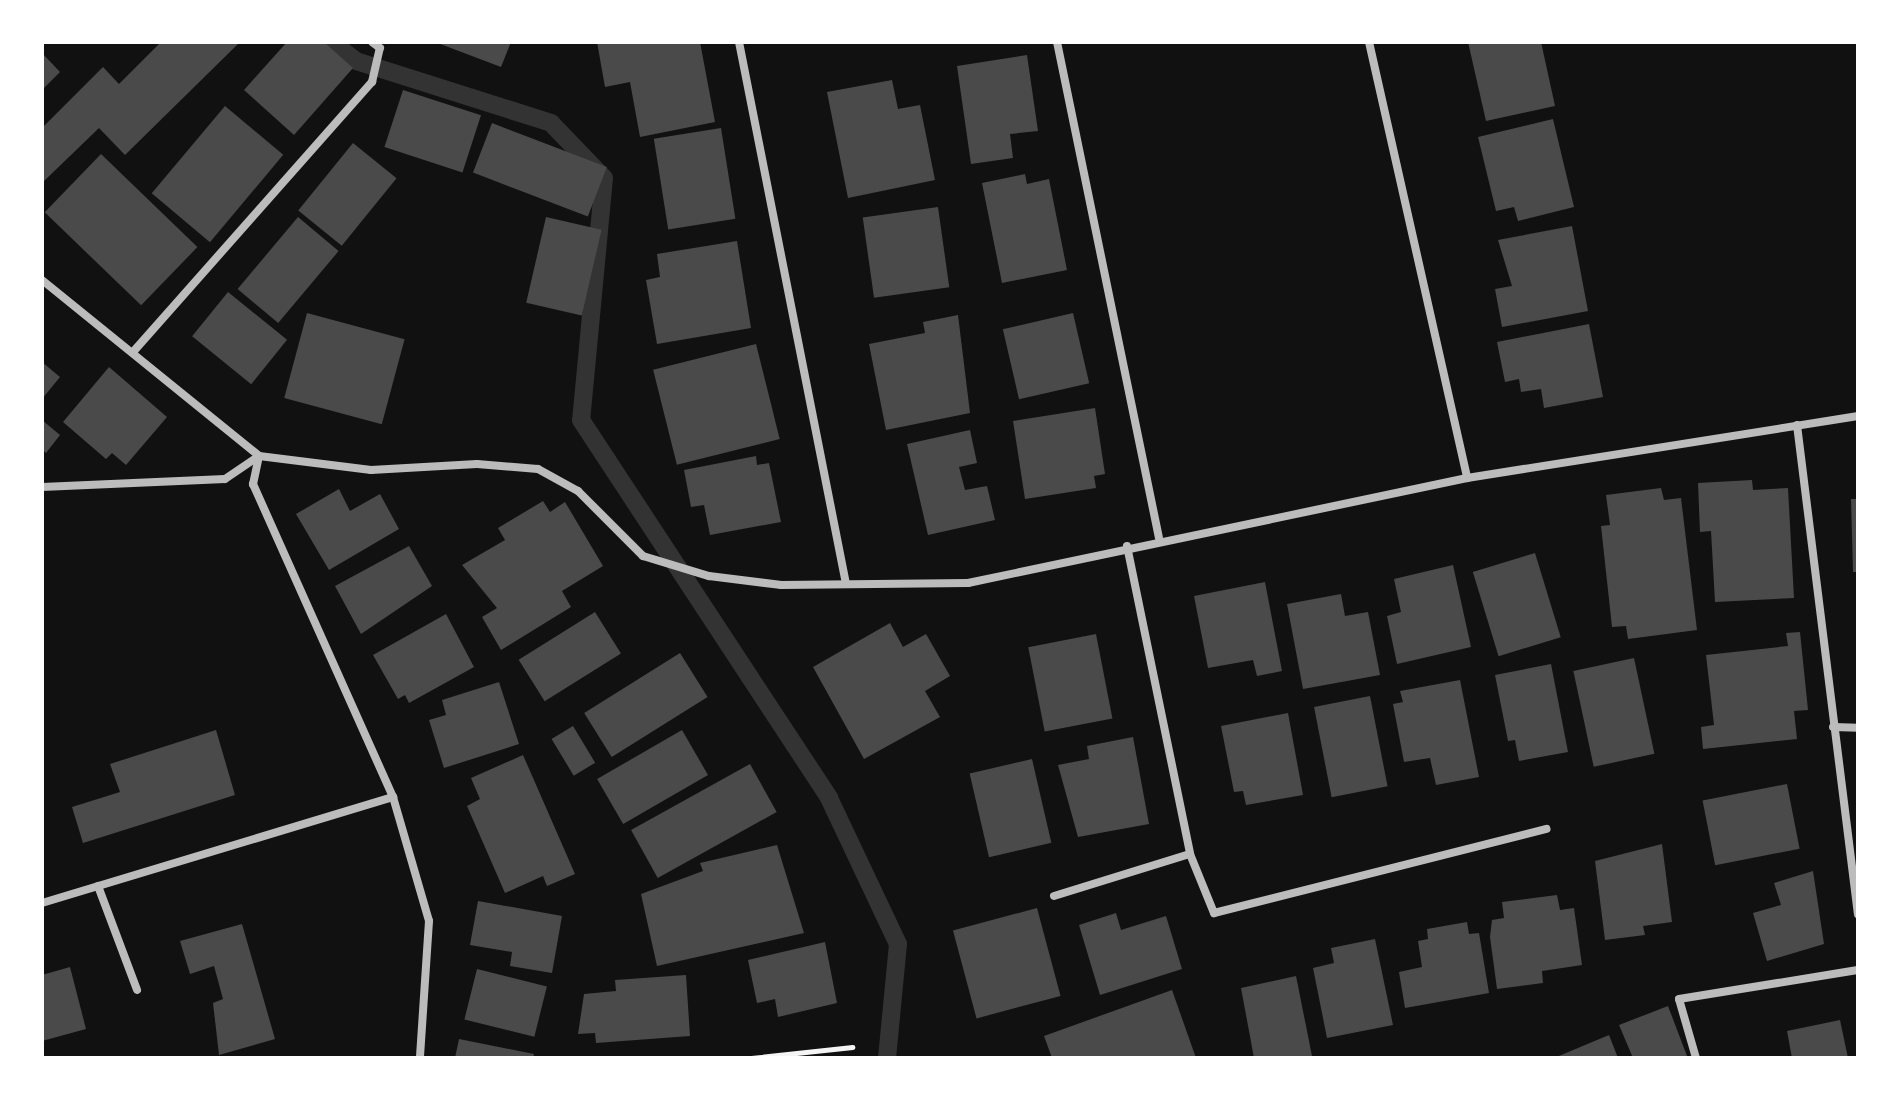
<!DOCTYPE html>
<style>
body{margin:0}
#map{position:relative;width:1900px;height:1100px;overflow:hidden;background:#111;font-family:"Archivo Narrow",sans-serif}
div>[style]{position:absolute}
.stream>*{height:18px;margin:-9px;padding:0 9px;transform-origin:9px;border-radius:9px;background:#333}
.building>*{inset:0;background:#4a4a4a;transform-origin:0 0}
.path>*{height:5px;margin:-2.5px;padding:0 2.5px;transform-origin:2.5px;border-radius:2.5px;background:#f5f5f5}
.minor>*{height:8px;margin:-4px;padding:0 4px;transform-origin:4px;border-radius:4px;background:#bcbcbc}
span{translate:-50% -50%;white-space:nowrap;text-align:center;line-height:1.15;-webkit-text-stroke:7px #fff;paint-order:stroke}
.frame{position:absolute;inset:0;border:44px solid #fff;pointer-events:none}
</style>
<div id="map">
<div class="stream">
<div style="left:331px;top:42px;width:31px;rotate:37deg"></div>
<div style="left:356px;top:61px;width:205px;rotate:17.6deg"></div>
<div style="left:551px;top:123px;width:76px;rotate:46.1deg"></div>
<div style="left:604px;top:178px;width:243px;rotate:95.4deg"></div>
<div style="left:581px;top:420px;width:452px;rotate:56.7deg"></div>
<div style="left:829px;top:798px;width:161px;rotate:64.7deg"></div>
<div style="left:898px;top:944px;width:115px;rotate:95.5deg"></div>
</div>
<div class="building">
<div style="clip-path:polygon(161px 42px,240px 42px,125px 155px,99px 128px,42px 183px,42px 128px,103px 67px,119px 84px)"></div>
<div style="clip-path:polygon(287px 42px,324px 42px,353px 68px,294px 135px,244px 90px)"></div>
<div style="clip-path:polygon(435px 42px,511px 42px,501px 67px)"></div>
<div style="clip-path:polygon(597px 42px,700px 42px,715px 122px,640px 137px,630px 82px,605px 87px)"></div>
<div style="clip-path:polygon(1468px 42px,1541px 42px,1555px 106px,1486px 121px)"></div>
<div style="clip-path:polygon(42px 53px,60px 72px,42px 90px)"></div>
<div style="clip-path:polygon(1027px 55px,1038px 131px,1010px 134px,1013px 158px,971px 164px,957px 66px)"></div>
<div style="clip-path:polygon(892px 80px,898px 109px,920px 105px,935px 180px,848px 198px,827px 92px)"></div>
<div style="left:403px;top:90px;width:82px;height:60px;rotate:18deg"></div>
<div style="left:225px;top:106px;width:76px;height:114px;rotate:40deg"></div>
<div style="clip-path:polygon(1553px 119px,1574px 207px,1518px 221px,1514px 207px,1496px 211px,1478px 137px)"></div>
<div style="left:492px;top:123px;width:123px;height:53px;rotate:21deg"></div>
<div style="left:721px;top:128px;width:92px;height:68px;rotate:81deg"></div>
<div style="left:353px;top:143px;width:56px;height:87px;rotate:39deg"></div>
<div style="left:101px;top:154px;width:134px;height:81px;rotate:44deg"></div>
<div style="clip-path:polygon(1025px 174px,1027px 184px,1049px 179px,1067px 270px,1002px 283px,982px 183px)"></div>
<div style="left:938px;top:207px;width:81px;height:76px;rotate:82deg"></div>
<div style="left:298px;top:217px;width:53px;height:94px;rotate:40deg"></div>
<div style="left:546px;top:217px;width:57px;height:88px;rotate:13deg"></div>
<div style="clip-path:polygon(1572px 226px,1588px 311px,1502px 327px,1495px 289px,1512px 286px,1498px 240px)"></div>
<div style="clip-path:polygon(737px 241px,751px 328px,657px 344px,646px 280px,660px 277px,657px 254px)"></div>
<div style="left:228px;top:292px;width:76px;height:57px;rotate:39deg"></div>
<div style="left:307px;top:313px;width:101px;height:88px;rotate:15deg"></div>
<div style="left:1073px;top:313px;width:72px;height:72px;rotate:77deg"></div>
<div style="clip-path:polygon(958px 315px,970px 413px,886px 430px,869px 344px,925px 333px,923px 322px)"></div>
<div style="clip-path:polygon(1589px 324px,1603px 397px,1544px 408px,1541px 389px,1521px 392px,1519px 379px,1505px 382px,1497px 342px)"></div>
<div style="left:756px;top:344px;width:98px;height:106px;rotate:76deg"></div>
<div style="clip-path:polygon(42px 362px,60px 377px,42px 399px)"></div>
<div style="clip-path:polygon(109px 367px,167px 417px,126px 465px,112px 453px,106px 459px,63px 422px)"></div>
<div style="clip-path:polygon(1095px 408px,1105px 474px,1094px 476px,1096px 488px,1025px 499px,1013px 421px)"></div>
<div style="clip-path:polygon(42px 420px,60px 435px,46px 453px,42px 449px)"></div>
<div style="clip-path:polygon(970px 430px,977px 463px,959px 467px,965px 490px,987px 486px,995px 520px,928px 535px,907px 444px)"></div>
<div style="clip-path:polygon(756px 456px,757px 465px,769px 463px,781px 522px,710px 535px,704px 505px,691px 507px,684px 470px)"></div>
<div style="clip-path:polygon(1752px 480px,1753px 490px,1788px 488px,1794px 598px,1715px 602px,1711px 531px,1700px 532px,1698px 483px)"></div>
<div style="clip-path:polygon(1661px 488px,1664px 500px,1681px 498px,1697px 630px,1628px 639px,1626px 626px,1612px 627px,1601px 526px,1610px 525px,1606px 495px)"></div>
<div style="clip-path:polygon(339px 489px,350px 511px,380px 494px,399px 529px,329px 570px,296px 514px)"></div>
<div style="clip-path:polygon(1851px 499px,1858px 499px,1858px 572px,1853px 572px)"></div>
<div style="clip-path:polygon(543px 501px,550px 512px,565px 502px,603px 566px,562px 591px,571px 607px,501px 650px,482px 617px,497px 608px,462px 565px,505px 540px,498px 528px)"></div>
<div style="clip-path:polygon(409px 546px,432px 586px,361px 634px,335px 586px)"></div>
<div style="left:1535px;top:553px;width:88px;height:65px;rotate:73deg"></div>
<div style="clip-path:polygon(1453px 565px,1471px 647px,1397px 664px,1387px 616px,1401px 612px,1394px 579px)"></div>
<div style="clip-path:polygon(1265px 582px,1282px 671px,1257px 676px,1253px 660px,1208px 668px,1194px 596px)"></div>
<div style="clip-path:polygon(1341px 594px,1345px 616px,1368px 612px,1380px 675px,1303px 689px,1287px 604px)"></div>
<div style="left:595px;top:612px;width:49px;height:90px;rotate:58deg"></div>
<div style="clip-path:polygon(446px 614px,474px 667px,409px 703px,405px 695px,398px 699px,373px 655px)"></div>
<div style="clip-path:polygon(890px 623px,903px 647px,926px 634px,950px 676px,925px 691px,940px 717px,864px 759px,813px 667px)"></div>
<div style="clip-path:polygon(1800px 632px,1808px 710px,1794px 711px,1797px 739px,1703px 749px,1701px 727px,1714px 725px,1706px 655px,1788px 646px,1786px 633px)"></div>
<div style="left:1096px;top:634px;width:86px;height:69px;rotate:79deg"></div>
<div style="left:680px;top:653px;width:52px;height:113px;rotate:58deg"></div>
<div style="left:1634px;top:658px;width:98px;height:62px;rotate:78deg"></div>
<div style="clip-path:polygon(1551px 664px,1568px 752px,1519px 761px,1515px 740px,1508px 741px,1495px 675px)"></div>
<div style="clip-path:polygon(1460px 680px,1479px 777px,1436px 785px,1430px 758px,1404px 762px,1393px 704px,1403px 702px,1400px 691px)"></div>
<div style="clip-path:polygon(499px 682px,519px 744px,444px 768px,429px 720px,446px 715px,442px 700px)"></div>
<div style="left:1370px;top:696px;width:92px;height:57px;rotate:79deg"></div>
<div style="clip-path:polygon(1288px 713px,1303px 795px,1246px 805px,1243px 791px,1234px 792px,1221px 726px)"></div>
<div style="left:573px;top:726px;width:43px;height:25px;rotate:59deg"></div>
<div style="clip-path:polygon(216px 730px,235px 795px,83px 843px,72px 807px,120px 792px,110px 764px)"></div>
<div style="left:682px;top:730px;width:52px;height:98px;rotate:60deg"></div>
<div style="clip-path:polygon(1133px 737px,1149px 824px,1078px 837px,1058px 765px,1089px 759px,1087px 746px)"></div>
<div style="clip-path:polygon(523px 755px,575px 874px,547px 886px,543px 876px,505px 893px,467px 806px,480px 799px,471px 778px)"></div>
<div style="left:1032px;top:759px;width:86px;height:64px;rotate:77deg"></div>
<div style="left:750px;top:764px;width:55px;height:136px;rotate:61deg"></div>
<div style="left:1787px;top:784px;width:66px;height:86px;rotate:79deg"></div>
<div style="clip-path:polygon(1662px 844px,1672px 922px,1643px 926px,1645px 935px,1605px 940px,1595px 861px)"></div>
<div style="clip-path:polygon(777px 845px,804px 933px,657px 966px,641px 894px,703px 871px,700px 863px)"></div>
<div style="clip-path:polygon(1813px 871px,1824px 944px,1767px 961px,1753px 913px,1781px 905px,1774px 883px)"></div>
<div style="clip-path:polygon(1557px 895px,1560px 910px,1574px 908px,1582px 965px,1542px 971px,1543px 983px,1497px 989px,1490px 937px,1492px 920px,1504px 918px,1502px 902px)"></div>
<div style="clip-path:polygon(478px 901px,562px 916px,552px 973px,510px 966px,512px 952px,470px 945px)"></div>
<div style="left:1037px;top:908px;width:91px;height:87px;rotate:75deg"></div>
<div style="clip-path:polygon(1116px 913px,1121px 930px,1166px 916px,1182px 969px,1100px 995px,1079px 925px)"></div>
<div style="clip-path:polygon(1467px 922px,1469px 934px,1479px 933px,1489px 993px,1405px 1008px,1399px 972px,1422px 967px,1418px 941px,1428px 939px,1427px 929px)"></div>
<div style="clip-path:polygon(242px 924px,275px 1039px,219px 1055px,213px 1003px,223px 999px,214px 966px,190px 974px,180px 941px)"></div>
<div style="clip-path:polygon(1375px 939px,1393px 1025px,1327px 1038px,1313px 968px,1334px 963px,1331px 948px)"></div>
<div style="clip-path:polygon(825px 942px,837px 1003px,778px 1017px,775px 999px,757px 1003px,748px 960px)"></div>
<div style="clip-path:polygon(70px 967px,86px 1029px,42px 1041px,42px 975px)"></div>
<div style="left:477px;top:969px;width:72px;height:52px;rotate:14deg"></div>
<div style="clip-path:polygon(686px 975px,690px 1036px,596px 1043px,595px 1033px,578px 1034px,584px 994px,616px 991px,615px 980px)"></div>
<div style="clip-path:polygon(1296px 976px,1312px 1056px,1254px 1058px,1241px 988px)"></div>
<div style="clip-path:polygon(1172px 990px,1196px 1058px,1052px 1058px,1044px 1036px)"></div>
<div style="clip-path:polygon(1668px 1006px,1687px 1056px,1633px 1058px,1619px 1025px)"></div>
<div style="clip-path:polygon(1840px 1020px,1848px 1058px,1792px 1058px,1787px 1031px)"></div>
<div style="clip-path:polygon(1609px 1035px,1618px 1058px,1554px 1058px)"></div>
<div style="clip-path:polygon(459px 1039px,534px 1054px,533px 1058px,455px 1058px)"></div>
</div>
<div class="path">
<div style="left:751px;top:1058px;width:102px;rotate:-6.2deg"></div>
</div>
<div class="minor">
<div style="left:739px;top:42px;width:552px;rotate:78.83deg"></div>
<div style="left:1057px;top:42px;width:506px;rotate:78.38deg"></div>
<div style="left:1369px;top:42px;width:447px;rotate:77.3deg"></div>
<div style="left:42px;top:280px;width:279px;rotate:39deg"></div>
<div style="left:259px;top:456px;width:113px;rotate:7.1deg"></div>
<div style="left:371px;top:470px;width:106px;rotate:-3.2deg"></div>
<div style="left:477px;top:464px;width:61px;rotate:4.7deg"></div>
<div style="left:538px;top:469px;width:46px;rotate:28.8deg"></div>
<div style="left:578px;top:491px;width:92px;rotate:45deg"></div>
<div style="left:643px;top:556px;width:69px;rotate:16.9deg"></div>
<div style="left:709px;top:576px;width:73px;rotate:7.1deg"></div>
<div style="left:781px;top:585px;width:187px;rotate:-0.6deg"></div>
<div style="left:968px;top:583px;width:510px;rotate:-11.88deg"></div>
<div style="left:1467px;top:478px;width:396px;rotate:-9deg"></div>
<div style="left:133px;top:352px;width:361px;rotate:-48.5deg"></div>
<div style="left:372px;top:82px;width:35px;rotate:-77deg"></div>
<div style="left:380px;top:48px;width:10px;rotate:-143deg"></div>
<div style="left:1797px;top:425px;width:493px;rotate:82.9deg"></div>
<div style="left:259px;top:456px;width:29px;rotate:102deg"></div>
<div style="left:253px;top:484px;width:343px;rotate:65.9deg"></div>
<div style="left:393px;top:797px;width:129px;rotate:73.8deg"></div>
<div style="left:429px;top:921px;width:137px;rotate:93.8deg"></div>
<div style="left:42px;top:487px;width:183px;rotate:-2.5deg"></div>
<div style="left:225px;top:479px;width:41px;rotate:-34.1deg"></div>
<div style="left:1127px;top:546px;width:314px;rotate:78.4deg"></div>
<div style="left:1190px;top:854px;width:64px;rotate:67.9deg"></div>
<div style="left:1214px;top:913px;width:343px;rotate:-14.2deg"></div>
<div style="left:1833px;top:727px;width:25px;rotate:2deg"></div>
<div style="left:98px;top:886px;width:111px;rotate:69.4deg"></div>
<div style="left:1054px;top:896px;width:142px;rotate:-17.2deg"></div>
<div style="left:42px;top:903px;width:367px;rotate:-16.8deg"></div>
<div style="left:1696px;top:1058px;width:61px;rotate:-106.1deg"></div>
<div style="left:1679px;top:999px;width:181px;rotate:-9.2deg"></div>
</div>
<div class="frame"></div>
</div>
